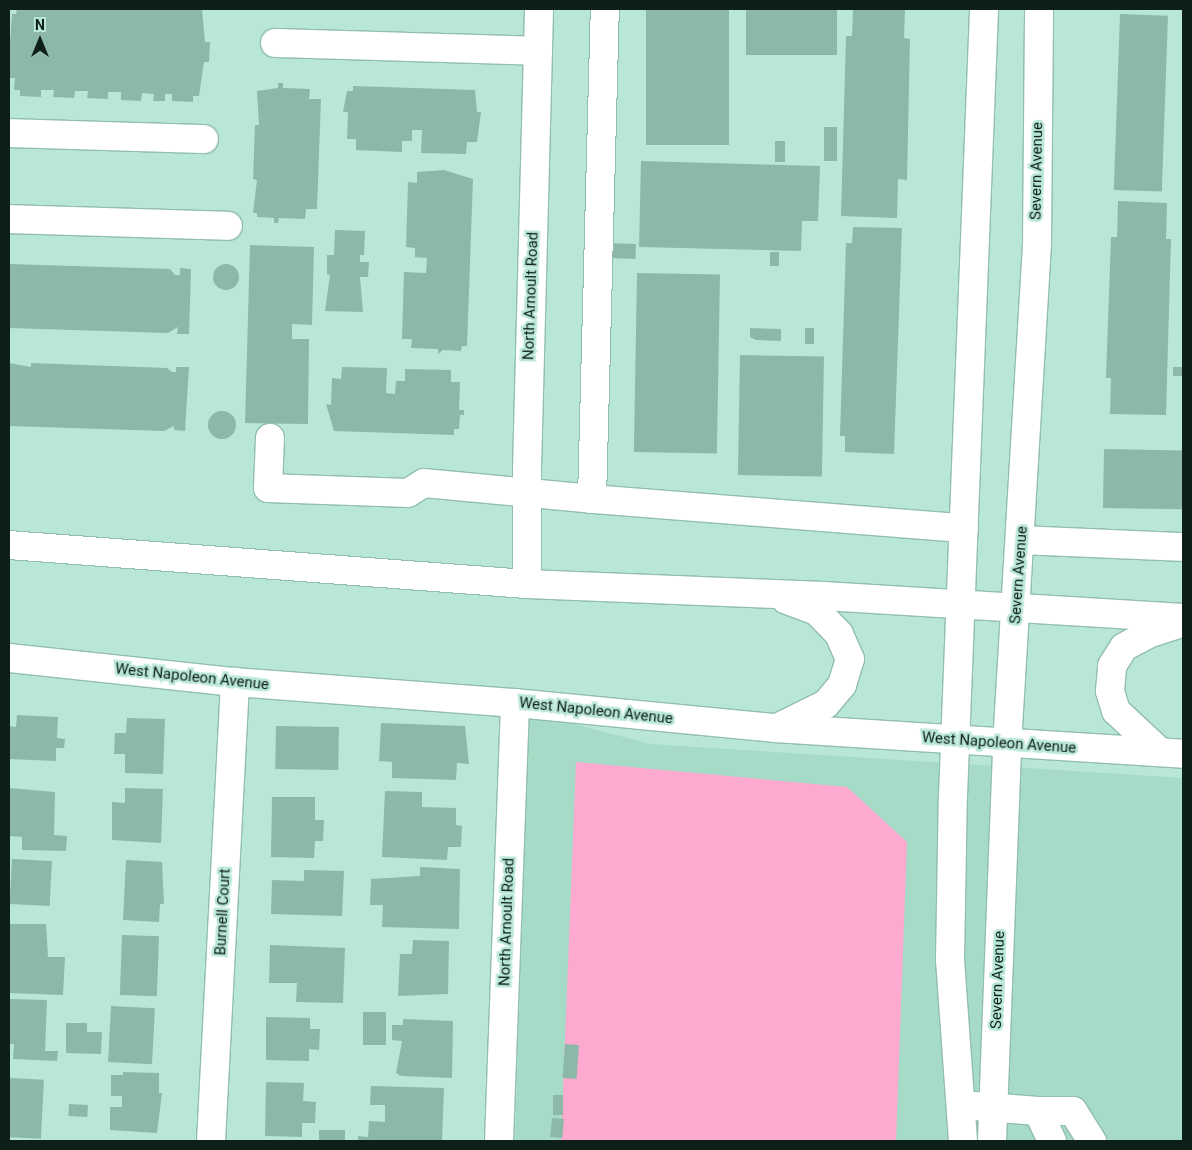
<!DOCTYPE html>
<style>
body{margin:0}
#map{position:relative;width:1192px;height:1150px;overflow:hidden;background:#b9e7d6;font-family:Roboto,sans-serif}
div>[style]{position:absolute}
.built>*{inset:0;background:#a6dbc7}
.green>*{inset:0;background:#fda9d0}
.building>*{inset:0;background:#8cb8a7;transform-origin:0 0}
.round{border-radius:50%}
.roads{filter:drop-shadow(1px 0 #91bead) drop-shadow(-1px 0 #91bead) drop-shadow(0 1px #91bead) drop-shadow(0 -1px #91bead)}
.minor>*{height:28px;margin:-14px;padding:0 14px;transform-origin:14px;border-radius:14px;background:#fff}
.major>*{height:28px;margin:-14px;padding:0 14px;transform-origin:14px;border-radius:14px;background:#fff}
span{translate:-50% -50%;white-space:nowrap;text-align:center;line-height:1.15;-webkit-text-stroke:5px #b9e7d6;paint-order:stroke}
.street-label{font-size:15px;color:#0e1f19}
.frame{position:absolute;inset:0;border:10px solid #0e1f19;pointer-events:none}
.north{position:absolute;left:15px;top:15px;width:50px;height:50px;-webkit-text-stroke:4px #b9e7d6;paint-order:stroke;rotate:0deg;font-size:14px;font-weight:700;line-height:20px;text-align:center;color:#0e1f19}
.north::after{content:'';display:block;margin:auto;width:18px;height:22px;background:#0e1f19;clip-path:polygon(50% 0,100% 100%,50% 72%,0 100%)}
</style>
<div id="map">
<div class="built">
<div style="clip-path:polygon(529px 712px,650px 744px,1183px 778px,1183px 1141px,515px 1141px)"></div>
</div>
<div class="green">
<div style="clip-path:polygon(576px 762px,847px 787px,907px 842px,896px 1141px,561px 1141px)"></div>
</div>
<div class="building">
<div style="clip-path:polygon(17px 9px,202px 9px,205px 42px,210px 42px,209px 62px,204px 62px,199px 96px,193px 96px,193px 102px,172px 101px,172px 94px,165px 94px,165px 101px,153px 101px,154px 94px,142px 93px,141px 101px,121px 100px,121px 92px,108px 92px,108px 99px,87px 98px,88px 91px,75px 91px,74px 98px,53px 97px,54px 90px,41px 90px,41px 97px,20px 96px,20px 90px,14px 90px,15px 78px,10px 78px,9px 55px,12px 14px,16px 14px)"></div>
<div style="left:646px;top:9px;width:83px;height:136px"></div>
<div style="left:746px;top:9px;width:91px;height:46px"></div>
<div style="clip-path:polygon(853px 9px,905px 9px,904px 38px,910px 39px,907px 180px,898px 179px,897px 218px,841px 216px,846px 36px,852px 36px)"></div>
<div style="left:1120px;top:14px;width:48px;height:176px;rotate:2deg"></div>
<div style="clip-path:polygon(278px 83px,283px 83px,283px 88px,310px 89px,309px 99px,321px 99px,317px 209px,306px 209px,305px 219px,279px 218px,278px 223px,274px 223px,274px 218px,257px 217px,257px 213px,253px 213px,257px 180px,253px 179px,255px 125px,259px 125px,257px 91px,278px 88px)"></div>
<div style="clip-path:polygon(353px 86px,475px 90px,477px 112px,481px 112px,477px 142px,467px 142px,466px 154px,421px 153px,422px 130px,412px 130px,412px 141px,402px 141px,402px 152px,356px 150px,356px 139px,347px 139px,348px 112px,343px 112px,347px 91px,353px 91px)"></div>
<div style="left:824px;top:127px;width:13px;height:34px"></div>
<div style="left:775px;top:141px;width:10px;height:21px"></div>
<div style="clip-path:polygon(641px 161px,820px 166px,818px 221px,802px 221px,801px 251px,639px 247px)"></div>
<div style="clip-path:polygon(444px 170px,473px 179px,467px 346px,462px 346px,461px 351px,443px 350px,438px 354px,438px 349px,411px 348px,412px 339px,402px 339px,404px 272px,426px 273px,427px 258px,415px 257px,415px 248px,406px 247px,408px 182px,417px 183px,417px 172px)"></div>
<div style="clip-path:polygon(1118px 201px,1167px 203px,1166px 239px,1171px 239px,1166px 415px,1110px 414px,1111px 378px,1106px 378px,1111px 237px,1117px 237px)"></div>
<div style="clip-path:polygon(853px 227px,902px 228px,894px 454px,845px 452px,845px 436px,840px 436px,846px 243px,852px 243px)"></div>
<div style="clip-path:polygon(335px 230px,365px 231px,364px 255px,360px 255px,360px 262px,369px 262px,368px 277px,360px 277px,363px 312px,325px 311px,330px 275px,327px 274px,327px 255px,334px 255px)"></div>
<div style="left:608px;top:243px;width:28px;height:15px;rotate:2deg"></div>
<div style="clip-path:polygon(250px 245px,314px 247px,312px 325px,292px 324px,292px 339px,309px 339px,308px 424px,245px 423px)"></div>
<div style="left:770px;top:252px;width:9px;height:14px"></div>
<div class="round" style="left:213px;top:264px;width:26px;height:26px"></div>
<div style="clip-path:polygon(9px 264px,170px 269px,175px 275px,180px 275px,180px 268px,191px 269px,189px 334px,177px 334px,178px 327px,168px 333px,9px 328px)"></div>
<div style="left:637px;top:273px;width:83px;height:179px;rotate:1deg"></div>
<div style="clip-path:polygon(750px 328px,781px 329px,781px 341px,756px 340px,750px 337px)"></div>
<div style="left:805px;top:328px;width:9px;height:16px"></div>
<div style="left:740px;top:355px;width:84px;height:120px;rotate:1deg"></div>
<div style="clip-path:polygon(9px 363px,31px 367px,31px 363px,167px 368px,172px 372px,176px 372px,176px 367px,189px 367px,185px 431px,174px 430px,174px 426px,164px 431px,9px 426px)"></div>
<div style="clip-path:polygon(342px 367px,387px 368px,386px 393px,395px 394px,396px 381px,405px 381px,405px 369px,451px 370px,451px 382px,460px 382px,459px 410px,464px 410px,464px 415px,460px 415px,459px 429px,454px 429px,454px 435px,334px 431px,326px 404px,331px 405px,332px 378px,341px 379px)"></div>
<div style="left:1173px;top:367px;width:10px;height:9px"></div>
<div class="round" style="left:208px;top:411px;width:28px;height:28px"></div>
<div style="left:1104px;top:449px;width:79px;height:59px;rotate:1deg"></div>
<div style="clip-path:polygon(17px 715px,58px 717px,57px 738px,65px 739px,64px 748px,56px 748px,56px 761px,9px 759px,9px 726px,16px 727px)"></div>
<div style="clip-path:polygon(127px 718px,165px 719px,163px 774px,125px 773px,125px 754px,114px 754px,115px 733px,126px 733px)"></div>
<div style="clip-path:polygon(381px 723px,465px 726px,469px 764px,457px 763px,456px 780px,392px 778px,392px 762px,379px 761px)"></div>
<div style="left:276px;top:726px;width:63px;height:43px;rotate:1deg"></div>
<div style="clip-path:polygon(9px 788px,55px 792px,54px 835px,67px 836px,66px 851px,22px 850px,22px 837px,9px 836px)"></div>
<div style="clip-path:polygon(125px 788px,163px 789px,161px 843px,112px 840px,112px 802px,125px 803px)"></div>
<div style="clip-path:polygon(385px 791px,422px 792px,422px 807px,456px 808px,456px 825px,462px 826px,461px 847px,448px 847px,447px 860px,382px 857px)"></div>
<div style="clip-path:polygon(272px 797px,315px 797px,315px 820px,324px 820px,323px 841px,315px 841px,314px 858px,271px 857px)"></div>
<div style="left:12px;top:859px;width:40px;height:45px;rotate:3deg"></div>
<div style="clip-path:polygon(126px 860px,162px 862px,164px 904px,160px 904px,159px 922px,123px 920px)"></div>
<div style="clip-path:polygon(420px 867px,460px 869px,459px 929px,382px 927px,383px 905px,370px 905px,371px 879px,420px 876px)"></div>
<div style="clip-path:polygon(304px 870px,344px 871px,342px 916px,271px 914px,272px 880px,304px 881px)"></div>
<div style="clip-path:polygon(9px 924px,46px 924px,48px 957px,65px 957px,63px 995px,9px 993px)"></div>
<div style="left:122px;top:935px;width:37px;height:60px;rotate:2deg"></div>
<div style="clip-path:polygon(413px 940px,449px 941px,448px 994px,398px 996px,400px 954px,412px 954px)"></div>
<div style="clip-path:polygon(270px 945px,345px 948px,343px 1003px,296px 1002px,297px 983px,269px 983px)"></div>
<div style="clip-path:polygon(9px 999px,47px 1000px,45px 1051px,58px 1051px,57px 1061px,13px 1059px,14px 1044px,9px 1044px)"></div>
<div style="left:111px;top:1006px;width:44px;height:56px;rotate:3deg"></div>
<div style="left:363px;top:1012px;width:23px;height:33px"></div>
<div style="clip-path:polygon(266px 1017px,310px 1018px,310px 1029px,320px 1029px,319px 1050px,309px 1049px,309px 1061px,266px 1060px)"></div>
<div style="clip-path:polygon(403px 1019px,453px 1021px,452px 1078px,401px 1076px,396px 1073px,402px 1041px,392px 1040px,392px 1025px,403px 1025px)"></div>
<div style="clip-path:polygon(66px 1023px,87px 1023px,87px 1032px,102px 1032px,101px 1054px,66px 1053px)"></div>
<div style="left:565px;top:1044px;width:14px;height:34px;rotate:4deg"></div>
<div style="clip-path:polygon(123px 1072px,159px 1073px,159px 1093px,162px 1093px,157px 1133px,110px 1130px,110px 1107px,122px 1107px,122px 1096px,111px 1096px,111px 1075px,123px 1075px)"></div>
<div style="left:9px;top:1078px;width:35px;height:59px;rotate:3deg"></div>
<div style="clip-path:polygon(266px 1082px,304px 1083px,303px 1101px,316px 1102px,315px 1123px,302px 1123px,302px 1137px,265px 1136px)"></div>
<div style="clip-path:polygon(371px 1086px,444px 1088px,442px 1141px,358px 1141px,358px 1136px,368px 1137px,369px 1121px,385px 1122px,385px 1105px,370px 1105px)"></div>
<div style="left:553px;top:1095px;width:10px;height:20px"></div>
<div style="left:69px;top:1104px;width:19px;height:12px;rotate:3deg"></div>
<div style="left:552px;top:1118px;width:12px;height:19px;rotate:5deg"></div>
<div style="left:319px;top:1130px;width:26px;height:11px"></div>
</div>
<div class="roads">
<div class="minor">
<div style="left:275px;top:43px;width:263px;rotate:1.7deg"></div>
<div style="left:9px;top:133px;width:195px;rotate:1.8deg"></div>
<div style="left:9px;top:219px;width:219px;rotate:1.8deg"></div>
<div style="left:270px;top:438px;width:50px;rotate:92.3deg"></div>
<div style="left:268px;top:488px;width:140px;rotate:2deg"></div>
<div style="left:408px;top:493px;width:19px;rotate:-32deg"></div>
<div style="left:424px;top:483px;width:169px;rotate:5.4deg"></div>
<div style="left:592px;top:499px;width:490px;rotate:-88.5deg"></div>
<div style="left:592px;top:499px;width:373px;rotate:4.5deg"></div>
<div style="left:1022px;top:540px;width:161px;rotate:2.5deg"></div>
<div style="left:527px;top:584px;width:115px;rotate:-90deg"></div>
<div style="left:527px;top:469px;width:460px;rotate:-88.5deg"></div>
<div style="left:975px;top:1106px;width:63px;rotate:4.5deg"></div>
<div style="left:1038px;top:1111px;width:33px;rotate:65deg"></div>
<div style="left:1038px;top:1111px;width:35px"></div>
<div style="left:1073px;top:1111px;width:36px;rotate:58deg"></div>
<div style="left:211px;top:1141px;width:460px;rotate:-87deg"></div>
<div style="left:499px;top:1141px;width:438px;rotate:-87.9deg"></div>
<div style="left:963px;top:1141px;width:181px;rotate:-94.1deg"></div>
<div style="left:950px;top:960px;width:164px;rotate:-89deg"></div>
<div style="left:953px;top:796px;width:788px;rotate:-87.74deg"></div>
<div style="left:992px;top:1141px;width:396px;rotate:-87.8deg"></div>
<div style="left:1007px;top:745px;width:502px;rotate:-86.57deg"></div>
<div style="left:1037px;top:244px;width:235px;rotate:-89.5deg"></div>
</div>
<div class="major">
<div style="left:9px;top:545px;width:519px;rotate:4.31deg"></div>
<div style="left:527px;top:584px;width:297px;rotate:2.3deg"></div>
<div style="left:824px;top:596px;width:360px;rotate:3.5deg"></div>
<div style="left:9px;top:658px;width:227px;rotate:6.1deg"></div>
<div style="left:235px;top:682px;width:281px;rotate:4.3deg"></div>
<div style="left:515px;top:703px;width:261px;rotate:5.5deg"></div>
<div style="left:775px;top:728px;width:409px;rotate:3.6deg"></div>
<div style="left:779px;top:727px;width:52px;rotate:-26.1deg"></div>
<div style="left:826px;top:704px;width:25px;rotate:-50deg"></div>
<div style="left:842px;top:685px;width:27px;rotate:-73deg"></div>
<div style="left:850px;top:659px;width:27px;rotate:-114deg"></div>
<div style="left:839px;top:634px;width:32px;rotate:-134deg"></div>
<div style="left:817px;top:611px;width:33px;rotate:-160deg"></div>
<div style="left:1160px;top:752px;width:60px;rotate:-137deg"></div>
<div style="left:1116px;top:711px;width:21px;rotate:-107deg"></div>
<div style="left:1110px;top:691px;width:25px;rotate:-85deg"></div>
<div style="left:1112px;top:666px;width:22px;rotate:-58deg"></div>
<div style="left:1124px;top:647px;width:27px;rotate:-28deg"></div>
<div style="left:1148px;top:634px;width:33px;rotate:-18deg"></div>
</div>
</div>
<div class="street-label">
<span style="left:1037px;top:171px;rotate:-89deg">Severn Avenue</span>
<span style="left:531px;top:296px;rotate:-88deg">North Arnoult Road</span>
<span style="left:1019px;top:575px;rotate:-86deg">Severn Avenue</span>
<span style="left:192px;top:677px;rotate:6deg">West Napoleon Avenue</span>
<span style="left:596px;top:711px;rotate:6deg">West Napoleon Avenue</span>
<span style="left:999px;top:743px;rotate:4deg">West Napoleon Avenue</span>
<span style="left:223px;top:912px;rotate:-87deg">Burnell Court</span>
<span style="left:507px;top:922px;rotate:-88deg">North Arnoult Road</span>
<span style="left:998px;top:980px;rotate:-88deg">Severn Avenue</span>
</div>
<div class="frame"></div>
<div class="north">N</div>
</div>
